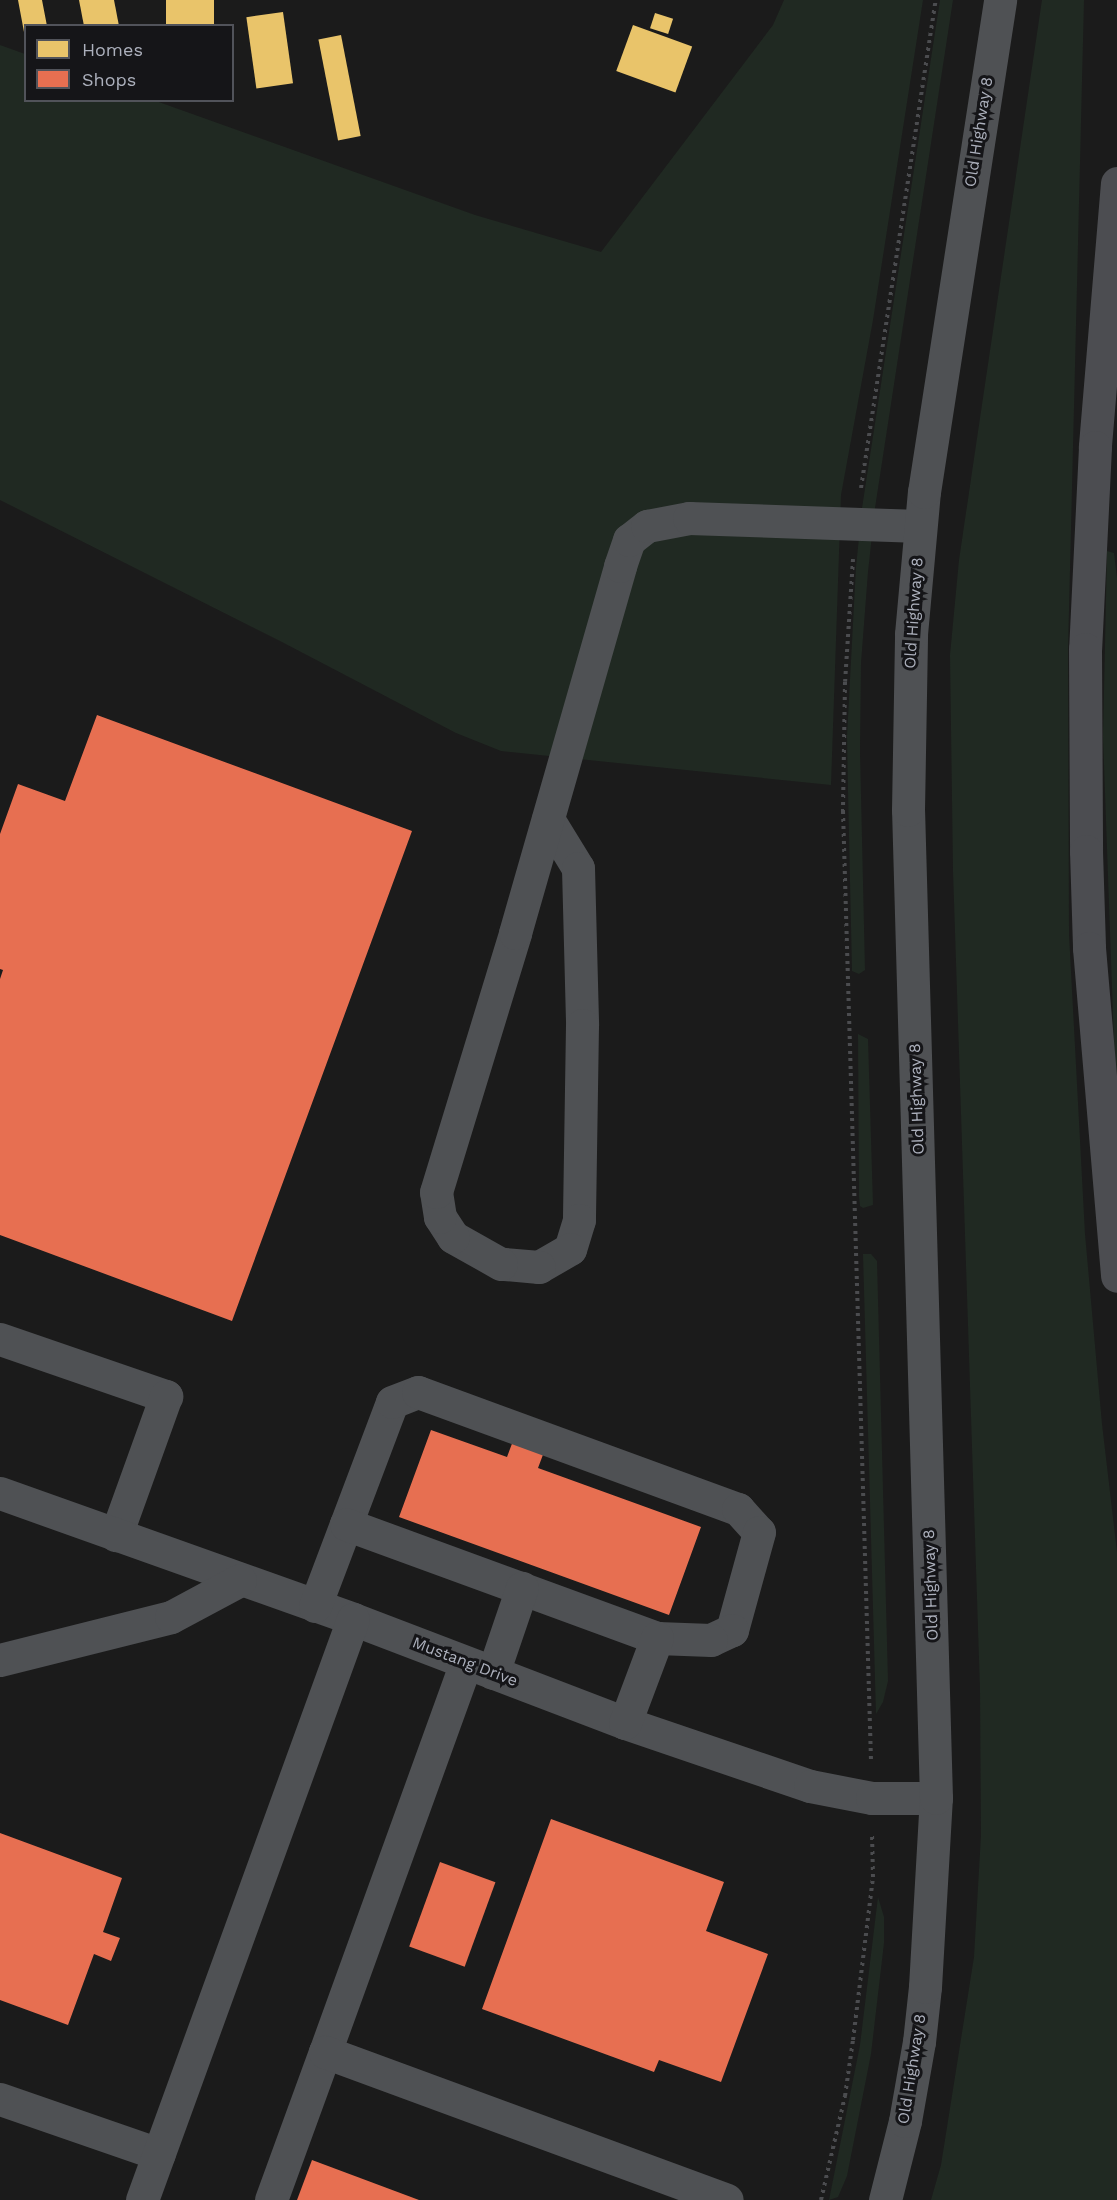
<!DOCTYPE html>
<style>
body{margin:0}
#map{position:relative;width:1117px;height:2200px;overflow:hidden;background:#1b1b1b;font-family:"Work Sans",sans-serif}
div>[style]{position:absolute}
.green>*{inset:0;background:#202922}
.homes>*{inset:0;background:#e9c46a;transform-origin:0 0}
.shops>*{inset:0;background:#e76f51;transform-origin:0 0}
.path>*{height:4px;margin-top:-2px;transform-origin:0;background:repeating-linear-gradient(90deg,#4b4c4f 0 3px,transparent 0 7.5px)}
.minor>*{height:33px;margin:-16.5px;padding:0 16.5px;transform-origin:16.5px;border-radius:16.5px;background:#4f5154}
.highway>*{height:33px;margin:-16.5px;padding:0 16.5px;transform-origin:16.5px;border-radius:16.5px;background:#4c4d51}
span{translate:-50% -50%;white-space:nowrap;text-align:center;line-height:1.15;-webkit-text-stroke:6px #151518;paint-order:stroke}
.street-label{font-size:16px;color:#acb0bc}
.legend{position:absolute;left:24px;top:24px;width:210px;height:78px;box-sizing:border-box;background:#151518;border:2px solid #51535a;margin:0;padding:8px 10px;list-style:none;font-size:18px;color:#acb0bc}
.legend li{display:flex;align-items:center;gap:12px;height:30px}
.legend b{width:30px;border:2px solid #51535a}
</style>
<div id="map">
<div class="green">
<div style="clip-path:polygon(784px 0,923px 0,873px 320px,841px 495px,831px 785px,501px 751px,456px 733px,280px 641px,0 500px,0 45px,25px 54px,26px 100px,156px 101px,475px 215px,601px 252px,773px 25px)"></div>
<div style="clip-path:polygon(940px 0,953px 0,875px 508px,868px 572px,861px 663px,860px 751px,865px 970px,859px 974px,852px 971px,848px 791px,847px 736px,856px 567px,862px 508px)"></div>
<div style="clip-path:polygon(1042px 0,1084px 0,1068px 651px,1069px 934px,1085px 1234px,1102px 1424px,1117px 1552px,1117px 2200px,931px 2200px,941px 2165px,974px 1957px,981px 1835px,980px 1689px,953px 871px,950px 655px,959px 560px)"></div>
<div style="clip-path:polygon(1107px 551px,1114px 553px,1117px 578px,1117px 1126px,1103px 737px)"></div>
<div style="clip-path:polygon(858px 1034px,868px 1039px,873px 1205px,863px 1208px,860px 1206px,859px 1197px)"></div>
<div style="clip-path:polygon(863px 1254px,871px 1254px,877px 1261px,888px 1681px,883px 1702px,876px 1714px)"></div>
<div style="clip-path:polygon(878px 1897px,884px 1917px,884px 1943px,871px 2054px,847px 2176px,838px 2197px,829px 2200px,860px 2045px)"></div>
</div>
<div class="homes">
<div style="clip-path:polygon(18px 0,42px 0,47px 26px,26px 26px,24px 32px)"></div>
<div style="clip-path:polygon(79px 0,114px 0,119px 26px,84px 26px)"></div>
<div style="left:166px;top:0;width:48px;height:26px"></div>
<div style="left:283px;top:12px;width:72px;height:37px;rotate:82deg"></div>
<div style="left:655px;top:13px;width:19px;height:16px;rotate:18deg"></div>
<div style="left:633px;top:25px;width:63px;height:49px;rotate:20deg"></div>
<div style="left:341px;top:35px;width:103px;height:23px;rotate:79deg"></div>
</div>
<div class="shops">
<div style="clip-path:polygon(97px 715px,412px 831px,232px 1321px,0 1235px,0 979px,3px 970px,0 969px,0 834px,18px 784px,65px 801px)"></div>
<div style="clip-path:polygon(431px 1430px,507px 1457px,516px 1433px,547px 1444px,538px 1468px,701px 1527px,669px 1615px,399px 1517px)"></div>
<div style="clip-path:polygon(551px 1819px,724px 1882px,706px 1931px,768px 1954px,721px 2082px,659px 2060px,654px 2072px,482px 2009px)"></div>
<div style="clip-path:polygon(0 1833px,122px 1878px,103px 1932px,120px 1938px,111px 1961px,94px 1954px,68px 2025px,0 2000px)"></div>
<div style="left:440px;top:1862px;width:59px;height:90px;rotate:20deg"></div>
<div style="clip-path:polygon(312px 2160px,419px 2200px,297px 2200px)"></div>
</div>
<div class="path">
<div style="left:861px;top:488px;width:494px;rotate:-81.3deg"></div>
<div style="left:853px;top:559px;width:123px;rotate:93.7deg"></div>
<div style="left:845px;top:682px;width:129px;rotate:90.9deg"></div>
<div style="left:843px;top:811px;width:951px;rotate:88.31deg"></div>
<div style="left:821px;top:2200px;width:107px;rotate:-77deg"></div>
<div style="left:845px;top:2096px;width:57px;rotate:-81.9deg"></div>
<div style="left:853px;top:2040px;width:164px;rotate:-83deg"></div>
<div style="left:873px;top:1877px;width:44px;rotate:-91.3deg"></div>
</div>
<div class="minor">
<div style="left:548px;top:819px;width:57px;rotate:58.5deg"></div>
<div style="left:578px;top:868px;width:157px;rotate:88.5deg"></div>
<div style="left:582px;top:1025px;width:195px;rotate:90.9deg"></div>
<div style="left:579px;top:1220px;width:30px;rotate:107deg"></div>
<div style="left:570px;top:1249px;width:36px;rotate:150deg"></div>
<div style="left:539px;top:1267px;width:38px;rotate:-175deg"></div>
<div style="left:501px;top:1264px;width:55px;rotate:-150.6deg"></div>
<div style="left:453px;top:1237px;width:24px;rotate:-123deg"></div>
<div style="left:440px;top:1217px;width:25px;rotate:-99deg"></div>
<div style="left:436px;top:1192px;width:271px;rotate:-73deg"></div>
<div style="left:515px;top:933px;width:382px;rotate:-74deg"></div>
<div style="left:620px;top:566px;width:28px;rotate:-71deg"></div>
<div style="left:629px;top:540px;width:23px;rotate:-38deg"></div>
<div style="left:647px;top:526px;width:43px;rotate:-10.8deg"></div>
<div style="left:689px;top:518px;width:231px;rotate:2deg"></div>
<div style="left:0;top:1339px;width:176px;rotate:19deg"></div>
<div style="left:166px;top:1396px;width:148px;rotate:109.8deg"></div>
<div style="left:0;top:1493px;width:375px;rotate:19.6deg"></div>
<div style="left:353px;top:1619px;width:291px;rotate:20.9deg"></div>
<div style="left:625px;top:1723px;width:195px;rotate:18.8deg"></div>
<div style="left:810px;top:1786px;width:63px;rotate:11deg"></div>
<div style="left:872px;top:1798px;width:64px"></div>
<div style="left:315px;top:1606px;width:88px;rotate:-69.3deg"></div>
<div style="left:346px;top:1524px;width:130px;rotate:-69.3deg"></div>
<div style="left:392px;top:1402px;width:28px;rotate:-21deg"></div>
<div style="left:418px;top:1392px;width:341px;rotate:20.1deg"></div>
<div style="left:738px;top:1509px;width:31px;rotate:48deg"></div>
<div style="left:759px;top:1532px;width:102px;rotate:105.4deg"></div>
<div style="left:732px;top:1630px;width:23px;rotate:155deg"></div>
<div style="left:711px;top:1640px;width:54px;rotate:-177.9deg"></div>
<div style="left:657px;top:1638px;width:331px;rotate:-159.9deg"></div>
<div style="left:0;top:1660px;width:176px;rotate:-14.1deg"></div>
<div style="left:171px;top:1617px;width:78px;rotate:-28.2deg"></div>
<div style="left:493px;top:1673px;width:90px;rotate:-71.2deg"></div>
<div style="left:625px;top:1723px;width:91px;rotate:-69.4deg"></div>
<div style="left:325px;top:2052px;width:414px;rotate:-70.1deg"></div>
<div style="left:0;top:2099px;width:168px;rotate:19.1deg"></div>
<div style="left:142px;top:2200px;width:618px;rotate:-70.04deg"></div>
<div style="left:271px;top:2200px;width:158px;rotate:-70deg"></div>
<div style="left:325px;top:2052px;width:428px;rotate:20.2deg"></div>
<div style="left:885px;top:2200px;width:81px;rotate:-75.8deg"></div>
<div style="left:905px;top:2121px;width:80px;rotate:-80deg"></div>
<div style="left:919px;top:2042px;width:55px;rotate:-83.8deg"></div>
<div style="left:925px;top:1987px;width:189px;rotate:-86.7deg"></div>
<div style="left:936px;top:1798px;width:988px;rotate:-91.62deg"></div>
<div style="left:908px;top:810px;width:176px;rotate:-89deg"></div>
<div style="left:911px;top:634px;width:143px;rotate:-84.8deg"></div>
<div style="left:924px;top:492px;width:498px;rotate:-81.2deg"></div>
</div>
<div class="highway">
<div style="left:1117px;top:183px;width:265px;rotate:94.8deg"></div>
<div style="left:1095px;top:447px;width:202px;rotate:92.8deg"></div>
<div style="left:1085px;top:649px;width:202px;rotate:89.7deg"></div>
<div style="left:1086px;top:851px;width:97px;rotate:88.2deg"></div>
<div style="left:1089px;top:948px;width:329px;rotate:85.1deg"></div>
</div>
<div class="street-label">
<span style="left:979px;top:132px;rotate:-81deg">Old Highway 8</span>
<span style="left:914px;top:613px;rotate:-86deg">Old Highway 8</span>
<span style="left:917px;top:1099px;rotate:-92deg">Old Highway 8</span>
<span style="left:931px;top:1585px;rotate:-92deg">Old Highway 8</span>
<span style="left:465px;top:1662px;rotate:21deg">Mustang Drive</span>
<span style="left:912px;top:2069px;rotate:-81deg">Old Highway 8</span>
</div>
<ul class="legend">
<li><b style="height:16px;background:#e9c46a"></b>Homes</li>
<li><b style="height:16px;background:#e76f51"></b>Shops</li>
</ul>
</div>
